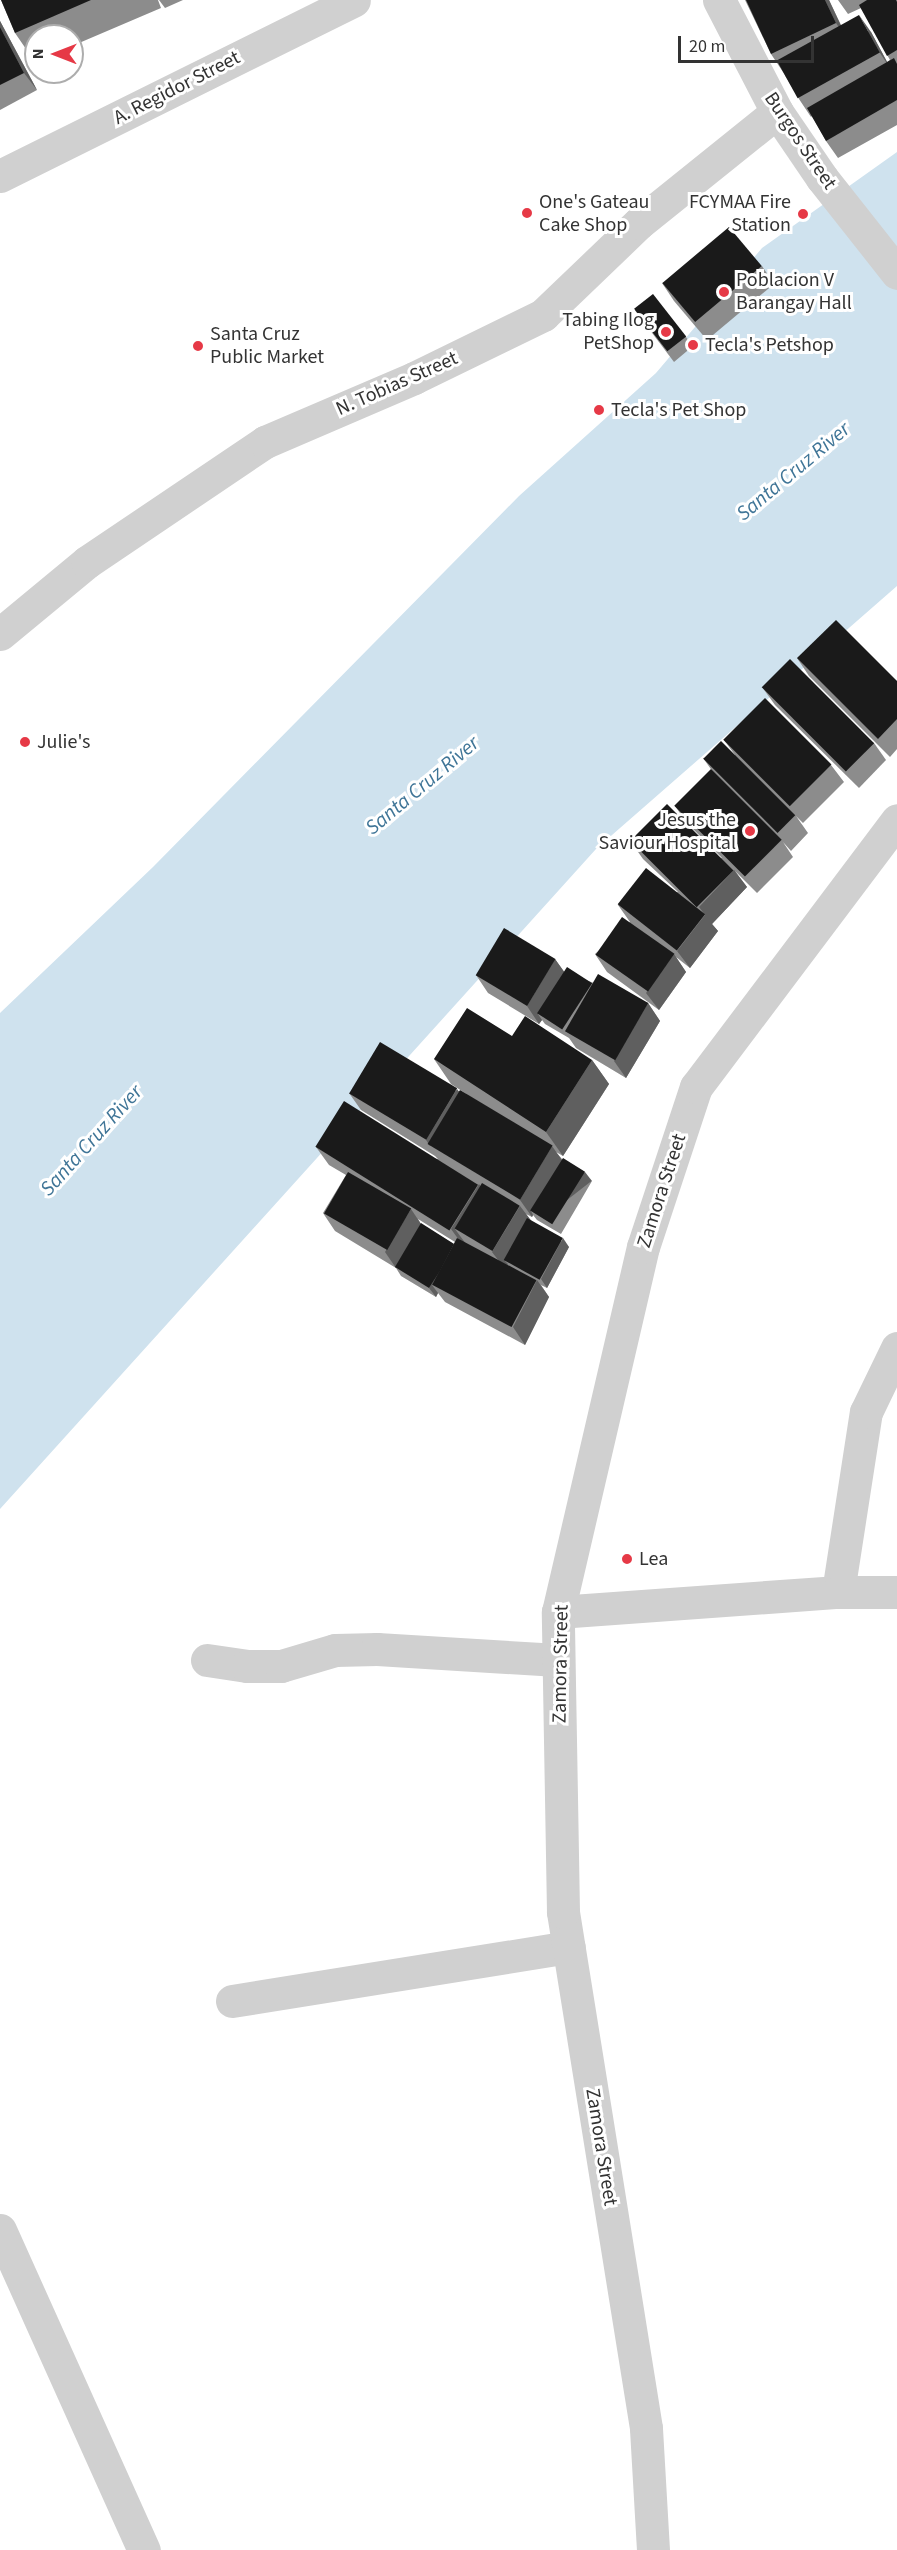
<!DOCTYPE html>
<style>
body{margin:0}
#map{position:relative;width:897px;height:2550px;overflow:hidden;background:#fff;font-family:"Source Sans 3",sans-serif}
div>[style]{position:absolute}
.water>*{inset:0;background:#cfe2ee}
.minor>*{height:33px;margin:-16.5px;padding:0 16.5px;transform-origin:16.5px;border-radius:16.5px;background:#d0d0d0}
.wall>*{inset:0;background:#8c8c8c}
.shaded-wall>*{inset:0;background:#5f5f5f;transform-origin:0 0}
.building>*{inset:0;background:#1a1a1a;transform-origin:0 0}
.dots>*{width:16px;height:16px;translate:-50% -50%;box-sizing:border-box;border:3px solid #fff;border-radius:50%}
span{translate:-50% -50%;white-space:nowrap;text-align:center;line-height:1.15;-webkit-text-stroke:6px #fff;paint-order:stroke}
.street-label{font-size:20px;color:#333}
.poi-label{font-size:20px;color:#333}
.left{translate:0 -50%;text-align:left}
.right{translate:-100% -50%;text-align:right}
.water-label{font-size:21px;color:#3f7597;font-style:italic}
.north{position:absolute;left:24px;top:24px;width:60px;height:60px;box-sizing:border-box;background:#fff;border:2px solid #adadad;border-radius:50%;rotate:270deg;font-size:16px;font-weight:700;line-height:24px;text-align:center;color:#333}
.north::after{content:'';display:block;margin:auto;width:21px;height:27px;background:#e63946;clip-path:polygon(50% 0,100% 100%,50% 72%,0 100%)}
.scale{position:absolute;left:678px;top:36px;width:136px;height:27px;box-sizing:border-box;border:3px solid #333;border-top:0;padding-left:8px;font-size:18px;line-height:21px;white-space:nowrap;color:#333;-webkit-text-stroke:4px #fff;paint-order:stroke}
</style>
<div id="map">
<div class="water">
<div style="clip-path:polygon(897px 152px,897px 586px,596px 849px,0 1509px,0 1013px,153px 867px,519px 496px,656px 373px,762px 248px)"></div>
</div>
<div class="minor">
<div style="left:719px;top:0;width:126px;rotate:62.6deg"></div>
<div style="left:777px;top:112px;width:80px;rotate:55.7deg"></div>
<div style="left:822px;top:178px;width:121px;rotate:51.7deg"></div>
<div style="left:0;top:176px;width:395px;rotate:-26.4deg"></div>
<div style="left:0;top:634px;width:113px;rotate:-39.6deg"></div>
<div style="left:87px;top:562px;width:215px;rotate:-34deg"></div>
<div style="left:265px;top:442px;width:162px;rotate:-23.2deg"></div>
<div style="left:414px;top:378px;width:144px;rotate:-26deg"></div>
<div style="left:543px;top:315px;width:133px;rotate:-43.8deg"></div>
<div style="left:639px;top:223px;width:177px;rotate:-38.8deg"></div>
<div style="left:838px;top:1592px;width:182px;rotate:-81.2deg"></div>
<div style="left:866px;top:1412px;width:71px;rotate:-64.2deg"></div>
<div style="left:558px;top:1612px;width:281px;rotate:-4.1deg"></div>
<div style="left:838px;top:1592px;width:59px"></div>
<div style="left:207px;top:1660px;width:40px;rotate:8.5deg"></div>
<div style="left:247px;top:1666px;width:34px"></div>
<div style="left:281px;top:1666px;width:56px;rotate:-16.5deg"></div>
<div style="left:335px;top:1650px;width:42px;rotate:-1.4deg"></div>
<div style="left:377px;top:1649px;width:181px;rotate:3.5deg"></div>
<div style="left:232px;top:2001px;width:341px;rotate:-9.1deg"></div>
<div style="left:0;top:2230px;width:351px;rotate:65.8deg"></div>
<div style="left:653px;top:2550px;width:122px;rotate:-93.3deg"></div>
<div style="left:646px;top:2428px;width:523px;rotate:-99.14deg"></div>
<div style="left:563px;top:1912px;width:300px;rotate:-91deg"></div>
<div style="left:558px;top:1612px;width:375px;rotate:-76.9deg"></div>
<div style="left:643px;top:1247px;width:169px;rotate:-71.7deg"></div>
<div style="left:696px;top:1087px;width:334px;rotate:-53deg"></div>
</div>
<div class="wall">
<div style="clip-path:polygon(1px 0,158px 0,161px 8px,72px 46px,72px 36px,36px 36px,36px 62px,35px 62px,15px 33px)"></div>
<div style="clip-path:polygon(159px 0,183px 0,165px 8px)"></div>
<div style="clip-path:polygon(745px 0,829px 0,841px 25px,871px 32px,887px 62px,890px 60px,861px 8px,848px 14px,838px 0,897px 0,897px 125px,838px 158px,826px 141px,812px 116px,811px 117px,799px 99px,783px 72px,771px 54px)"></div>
<div style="clip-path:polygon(0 21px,37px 90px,0 110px)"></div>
<div style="clip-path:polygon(762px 266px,774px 284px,707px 340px,674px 301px,662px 283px)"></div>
<div style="clip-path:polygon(634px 309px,686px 337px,693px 346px,674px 362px)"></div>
<div style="clip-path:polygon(797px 658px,897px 681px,897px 749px,890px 757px,809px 676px)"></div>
<div style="clip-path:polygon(762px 687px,874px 743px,886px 760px,859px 788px,775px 705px)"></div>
<div style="clip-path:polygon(724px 740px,831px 765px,844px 782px,803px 823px,796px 816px,808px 833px,791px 851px,783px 842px,793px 857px,757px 893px,735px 871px,747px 887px,712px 924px,718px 931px,690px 968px,676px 957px,686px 972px,659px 1010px,607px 972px,595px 954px,630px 922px,618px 905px,678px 892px,643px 859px,631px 842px,722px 858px,687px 823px,675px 806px,713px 772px,703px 758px,735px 755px)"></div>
<div style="clip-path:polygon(555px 959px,564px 972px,648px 1003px,660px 1021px,626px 1078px,576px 1048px,569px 1038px,545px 1024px,542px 1020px,539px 1024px,488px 993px,476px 975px)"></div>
<div style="clip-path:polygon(evenodd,512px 1036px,592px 1060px,609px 1084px,563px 1156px,556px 1152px,562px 1159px,592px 1181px,561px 1234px,537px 1220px,533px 1215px,532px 1217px,526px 1214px,531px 1221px,569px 1247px,547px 1288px,541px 1285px,549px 1297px,525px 1345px,445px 1302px,438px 1293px,436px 1297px,401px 1276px,396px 1268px,335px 1231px,323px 1213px,346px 1175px,329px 1165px,316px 1147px,438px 1159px,435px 1156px,361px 1110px,349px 1093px,459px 1091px,468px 1095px,451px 1084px,434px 1059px,512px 1036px,418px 1219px,455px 1242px,454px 1244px,421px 1224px,418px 1219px)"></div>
</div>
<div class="shaded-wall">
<div style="clip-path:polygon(825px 0,829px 0,848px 41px,836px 23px)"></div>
<div style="clip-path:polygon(859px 15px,871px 32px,892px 71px,880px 53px)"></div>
<div style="clip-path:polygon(0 21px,37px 90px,24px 73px,0 27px)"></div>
<div style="clip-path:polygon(734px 870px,747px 887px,712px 924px,718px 931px,690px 968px,677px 951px,705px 915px,699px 907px)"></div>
<div style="clip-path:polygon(674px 954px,686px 972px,659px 1010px,646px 993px)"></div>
<div style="clip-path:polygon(555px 959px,568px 977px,538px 1014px,542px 1020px,539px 1024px,527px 1006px)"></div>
<div style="clip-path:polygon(648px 1003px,660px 1021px,626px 1078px,614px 1061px)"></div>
<div style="clip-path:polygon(592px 1060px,609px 1084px,563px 1156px,546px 1132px)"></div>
<div style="clip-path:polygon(457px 1089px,470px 1106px,430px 1146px,426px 1140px)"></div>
<div style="clip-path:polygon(552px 1146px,564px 1163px,531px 1211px,533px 1215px,532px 1217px,520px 1200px)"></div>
<div style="left:585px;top:1172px;width:11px;height:61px;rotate:52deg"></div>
<div style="clip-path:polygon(479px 1184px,491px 1201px,455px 1229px,466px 1244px,464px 1247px,451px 1229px)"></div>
<div style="clip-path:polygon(520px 1206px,533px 1223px,505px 1261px,508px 1264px,505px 1269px,492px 1252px)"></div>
<div style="clip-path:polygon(411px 1209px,423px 1227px,396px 1268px,385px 1252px)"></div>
<div style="clip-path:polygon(563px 1238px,569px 1247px,547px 1288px,541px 1279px)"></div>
<div style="clip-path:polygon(456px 1245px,432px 1285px,438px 1293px,436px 1297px,429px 1288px)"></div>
<div style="clip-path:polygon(537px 1280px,549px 1297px,525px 1345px,513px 1327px)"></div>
</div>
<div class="building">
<div style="clip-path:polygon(1px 0,91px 0,15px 33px)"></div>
<div style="clip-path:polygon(746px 0,825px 0,836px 23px,771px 54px)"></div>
<div style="clip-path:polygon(867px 0,896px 0,897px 2px,897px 50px,887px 56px,859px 5px)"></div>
<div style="left:859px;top:15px;width:43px;height:94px;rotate:61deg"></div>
<div style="clip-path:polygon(0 27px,24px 73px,0 85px)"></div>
<div style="clip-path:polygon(894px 58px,897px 64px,897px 100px,826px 141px,807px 108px)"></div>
<div style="left:729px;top:227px;width:51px;height:87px;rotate:50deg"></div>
<div style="left:653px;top:294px;width:54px;height:24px;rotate:52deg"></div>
<div style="clip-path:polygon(836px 620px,897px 681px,897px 719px,878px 739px,797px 658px)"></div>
<div style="left:790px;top:659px;width:119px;height:40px;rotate:45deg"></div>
<div style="left:765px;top:698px;width:94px;height:59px;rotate:45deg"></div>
<div style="left:721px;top:741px;width:105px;height:25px;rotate:45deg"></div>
<div style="left:711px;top:769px;width:100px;height:52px;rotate:45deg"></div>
<div style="left:667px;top:804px;width:94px;height:52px;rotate:45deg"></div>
<div style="left:646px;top:868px;width:75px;height:46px;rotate:38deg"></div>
<div style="left:622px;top:917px;width:64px;height:46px;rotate:35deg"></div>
<div style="left:504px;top:928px;width:60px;height:55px;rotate:31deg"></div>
<div style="left:567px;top:967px;width:30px;height:55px;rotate:33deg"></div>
<div style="left:598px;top:974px;width:58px;height:66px;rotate:30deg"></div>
<div style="clip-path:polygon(467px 1008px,512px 1036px,525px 1016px,592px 1060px,546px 1132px,434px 1059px)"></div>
<div style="left:380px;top:1042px;width:90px;height:60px;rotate:31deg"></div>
<div style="left:460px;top:1090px;width:108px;height:63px;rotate:31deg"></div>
<div style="left:344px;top:1101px;width:158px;height:54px;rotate:32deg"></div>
<div style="left:563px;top:1158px;width:26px;height:62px;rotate:32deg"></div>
<div style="left:348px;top:1172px;width:73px;height:48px;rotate:30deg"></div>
<div style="left:482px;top:1183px;width:44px;height:53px;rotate:31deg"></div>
<div style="left:527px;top:1218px;width:41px;height:48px;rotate:29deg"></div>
<div style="clip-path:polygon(421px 1223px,454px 1244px,440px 1271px,429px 1288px,395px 1267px)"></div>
<div style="left:457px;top:1238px;width:90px;height:53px;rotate:28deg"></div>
</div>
<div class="dots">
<div style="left:527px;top:213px;background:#e63946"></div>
<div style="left:803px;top:214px;background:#e63946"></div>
<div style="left:724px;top:292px;background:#e63946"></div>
<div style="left:666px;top:332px;background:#e63946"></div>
<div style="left:693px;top:345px;background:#e63946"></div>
<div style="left:198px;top:346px;background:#e63946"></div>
<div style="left:599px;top:410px;background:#e63946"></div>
<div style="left:25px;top:742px;background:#e63946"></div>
<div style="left:750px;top:831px;background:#e63946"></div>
<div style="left:627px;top:1559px;background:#e63946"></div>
</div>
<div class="street-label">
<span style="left:177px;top:88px;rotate:-27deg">A. Regidor Street</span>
<span style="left:800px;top:141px;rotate:56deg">Burgos Street</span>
<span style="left:397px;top:384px;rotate:-24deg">N. Tobias Street</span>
<span style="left:662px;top:1191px;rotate:-72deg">Zamora Street</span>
<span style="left:561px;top:1664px;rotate:-89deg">Zamora Street</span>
<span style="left:601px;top:2147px;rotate:81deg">Zamora Street</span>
</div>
<div class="poi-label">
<span class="left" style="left:539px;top:214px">One's Gateau<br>Cake Shop</span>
<span class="right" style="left:791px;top:214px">FCYMAA Fire<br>Station</span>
<span class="left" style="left:736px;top:292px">Poblacion V<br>Barangay Hall</span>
<span class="right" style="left:654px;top:332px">Tabing Ilog<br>PetShop</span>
<span class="left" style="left:210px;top:346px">Santa Cruz<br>Public Market</span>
<span class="left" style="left:705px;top:345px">Tecla's Petshop</span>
<span class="left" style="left:611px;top:410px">Tecla's Pet Shop</span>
<span class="left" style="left:37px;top:742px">Julie's</span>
<span class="right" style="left:736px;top:832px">Jesus the<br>Saviour Hospital</span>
<span class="left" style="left:639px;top:1559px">Lea</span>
</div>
<div class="water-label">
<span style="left:793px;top:471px;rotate:-40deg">Santa Cruz River</span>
<span style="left:422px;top:785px;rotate:-40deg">Santa Cruz River</span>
<span style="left:91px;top:1140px;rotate:-48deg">Santa Cruz River</span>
</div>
<div class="north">N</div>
<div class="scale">20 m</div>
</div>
